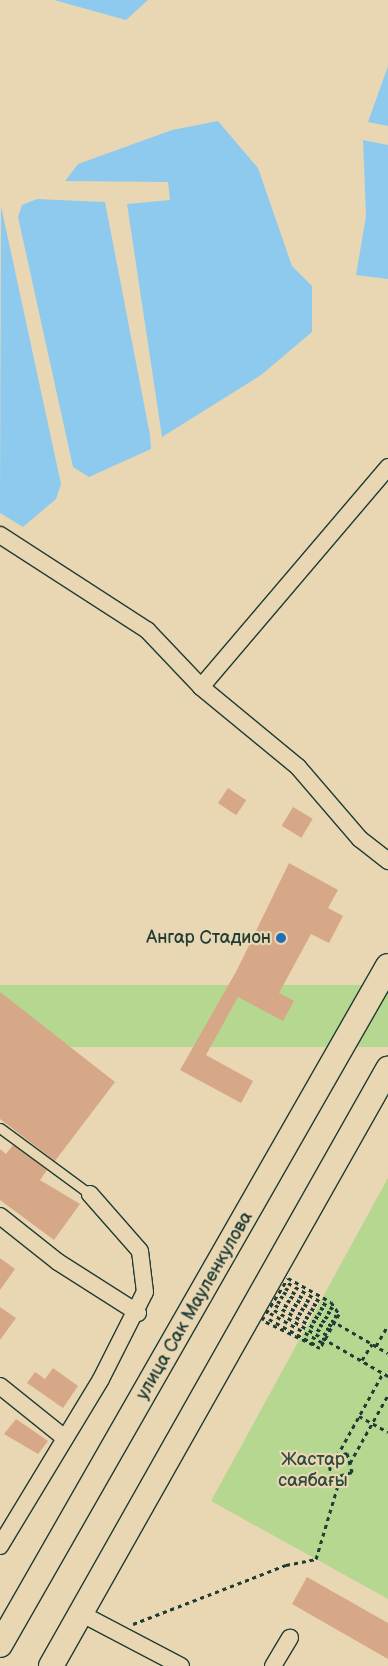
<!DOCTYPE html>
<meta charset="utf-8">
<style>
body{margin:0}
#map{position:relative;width:388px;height:1666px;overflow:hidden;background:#e9d7b4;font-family:"Balsamiq Sans",sans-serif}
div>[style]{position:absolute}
.green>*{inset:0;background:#b5d790;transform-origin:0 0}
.water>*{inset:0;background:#8ecaee}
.building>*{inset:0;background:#d6a887;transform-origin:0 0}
.path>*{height:3px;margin-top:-1.5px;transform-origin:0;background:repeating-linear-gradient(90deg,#1f3d34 0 4px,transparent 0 8px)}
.roads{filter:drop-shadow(1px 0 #1f3d34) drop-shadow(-1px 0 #1f3d34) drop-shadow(0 1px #1f3d34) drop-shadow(0 -1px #1f3d34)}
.service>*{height:9px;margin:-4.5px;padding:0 4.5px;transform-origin:4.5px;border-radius:4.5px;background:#e9d7b4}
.minor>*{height:16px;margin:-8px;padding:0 8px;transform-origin:8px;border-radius:8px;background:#e9d7b4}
.secondary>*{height:24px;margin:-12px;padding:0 12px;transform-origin:12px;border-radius:12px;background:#e9d7b4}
.dots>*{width:14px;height:14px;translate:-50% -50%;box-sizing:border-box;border:2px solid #e9d7b4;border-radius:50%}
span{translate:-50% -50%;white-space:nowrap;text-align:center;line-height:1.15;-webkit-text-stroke:4.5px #e9d7b4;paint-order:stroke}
.poi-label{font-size:18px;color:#1f3d34}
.right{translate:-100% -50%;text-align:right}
.street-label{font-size:18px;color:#1f3d34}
.park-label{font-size:18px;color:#2e4c3d}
</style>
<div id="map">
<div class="green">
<div style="left:388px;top:985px;width:62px;height:783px;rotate:90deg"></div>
<div style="clip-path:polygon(388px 1178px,388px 1599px,211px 1501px)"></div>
</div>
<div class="water">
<div style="clip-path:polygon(54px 0,148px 0,126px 20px)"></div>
<div style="clip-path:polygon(388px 66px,388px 126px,368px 122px)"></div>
<div style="clip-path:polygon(218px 121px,258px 168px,292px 266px,312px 286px,312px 332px,261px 375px,162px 437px,127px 204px,170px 200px,168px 182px,65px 181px,78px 164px,172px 130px)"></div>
<div style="clip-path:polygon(363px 140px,388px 145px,388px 279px,356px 275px,366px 216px)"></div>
<div style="clip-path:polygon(37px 199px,105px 202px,150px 435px,151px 449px,89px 477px,73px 467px,18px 217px,22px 205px)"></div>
<div style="clip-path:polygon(1px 206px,61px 484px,56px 499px,23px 527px,0 513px)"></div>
</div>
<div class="building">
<div style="left:228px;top:788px;width:22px;height:18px;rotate:34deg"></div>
<div style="left:293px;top:807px;width:23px;height:22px;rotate:31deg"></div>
<div style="clip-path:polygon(289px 863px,338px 890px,328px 908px,343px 916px,329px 943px,311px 934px,279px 993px,294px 1001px,283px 1021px,238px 997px,206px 1055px,253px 1081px,241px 1103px,180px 1070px,237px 970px)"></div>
<div style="clip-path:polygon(0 992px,115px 1082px,55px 1161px,0 1119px)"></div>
<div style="clip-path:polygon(13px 1145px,47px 1170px,40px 1180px,80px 1204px,54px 1240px,0 1200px,0 1149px,6px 1154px)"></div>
<div style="clip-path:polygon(0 1258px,15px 1269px,0 1290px)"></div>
<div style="clip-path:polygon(0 1307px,16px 1318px,0 1340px)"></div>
<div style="clip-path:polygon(53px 1368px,78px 1386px,63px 1408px,27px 1383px,35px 1372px,45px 1379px)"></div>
<div style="clip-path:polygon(16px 1419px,48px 1441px,38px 1454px,4px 1434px)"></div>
<div style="clip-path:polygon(307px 1577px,388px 1623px,388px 1659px,292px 1604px)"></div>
</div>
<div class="path">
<div style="left:288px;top:1278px;width:49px;rotate:29.2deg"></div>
<div style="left:331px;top:1302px;width:14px;rotate:56deg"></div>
<div style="left:339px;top:1314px;width:39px;rotate:119deg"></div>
<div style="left:320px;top:1348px;width:64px;rotate:-154.2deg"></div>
<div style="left:262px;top:1320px;width:49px;rotate:-58.2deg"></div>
<div style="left:288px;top:1283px;width:54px;rotate:29.9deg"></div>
<div style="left:285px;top:1288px;width:60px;rotate:29.1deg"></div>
<div style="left:283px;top:1292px;width:121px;rotate:30.2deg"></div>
<div style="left:280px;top:1296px;width:60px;rotate:30deg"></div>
<div style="left:277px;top:1301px;width:60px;rotate:28.7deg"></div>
<div style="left:275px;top:1305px;width:60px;rotate:30deg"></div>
<div style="left:274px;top:1310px;width:132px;rotate:30.1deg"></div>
<div style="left:270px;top:1313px;width:61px;rotate:29.5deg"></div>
<div style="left:269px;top:1319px;width:54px;rotate:29deg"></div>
<div style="left:376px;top:1346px;width:24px;rotate:-60deg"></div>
<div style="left:362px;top:1360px;width:19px;rotate:-58deg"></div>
<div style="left:359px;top:1416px;width:33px;rotate:29deg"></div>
<div style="left:347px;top:1453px;width:20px;rotate:75deg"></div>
<div style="left:352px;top:1472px;width:21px;rotate:163deg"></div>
<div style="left:332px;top:1478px;width:19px;rotate:-102deg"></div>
<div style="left:328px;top:1459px;width:20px;rotate:-18deg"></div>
<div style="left:337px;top:1456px;width:95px;rotate:-61deg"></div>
<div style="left:350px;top:1463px;width:78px;rotate:-60.8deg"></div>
<div style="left:133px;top:1624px;width:164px;rotate:-21.1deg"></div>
<div style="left:286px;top:1565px;width:31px;rotate:-11deg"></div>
<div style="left:316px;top:1559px;width:88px;rotate:-73.4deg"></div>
</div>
<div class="roads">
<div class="service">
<div style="left:0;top:1128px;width:112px;rotate:36.3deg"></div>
</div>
<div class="minor">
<div style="left:0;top:535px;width:175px;rotate:32.9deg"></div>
<div style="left:147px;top:630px;width:79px;rotate:46.5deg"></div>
<div style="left:201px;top:687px;width:126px;rotate:39.5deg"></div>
<div style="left:298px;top:767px;width:95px;rotate:49.3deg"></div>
<div style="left:360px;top:839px;width:36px;rotate:38deg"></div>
<div style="left:201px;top:687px;width:289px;rotate:-49.6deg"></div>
<div style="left:0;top:1216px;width:74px;rotate:38.4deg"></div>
<div style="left:58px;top:1262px;width:95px;rotate:32.5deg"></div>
<div style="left:0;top:1386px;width:83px;rotate:38.7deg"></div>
<div style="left:0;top:1546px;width:195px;rotate:-58.8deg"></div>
<div style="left:101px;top:1379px;width:97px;rotate:-63.2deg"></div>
<div style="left:145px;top:1292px;width:41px;rotate:-97deg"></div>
<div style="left:140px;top:1251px;width:76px;rotate:-131.3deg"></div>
<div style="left:80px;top:1613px;width:114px;rotate:27.7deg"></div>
<div style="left:273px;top:1666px;width:33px;rotate:-59deg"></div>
</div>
<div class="secondary">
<div style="left:0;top:1645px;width:782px;rotate:-60.26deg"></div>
<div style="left:51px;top:1666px;width:686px;rotate:-60.56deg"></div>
</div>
</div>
<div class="dots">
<div style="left:281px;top:938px;background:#1f6fb2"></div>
</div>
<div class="poi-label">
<span class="right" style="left:271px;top:938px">Ангар Стадион</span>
</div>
<div class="street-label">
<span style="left:195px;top:1306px;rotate:-60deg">улица Сак Мауленкулова</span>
</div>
<div class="park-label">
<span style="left:313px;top:1471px">Жастар<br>саябағы</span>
</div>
</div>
